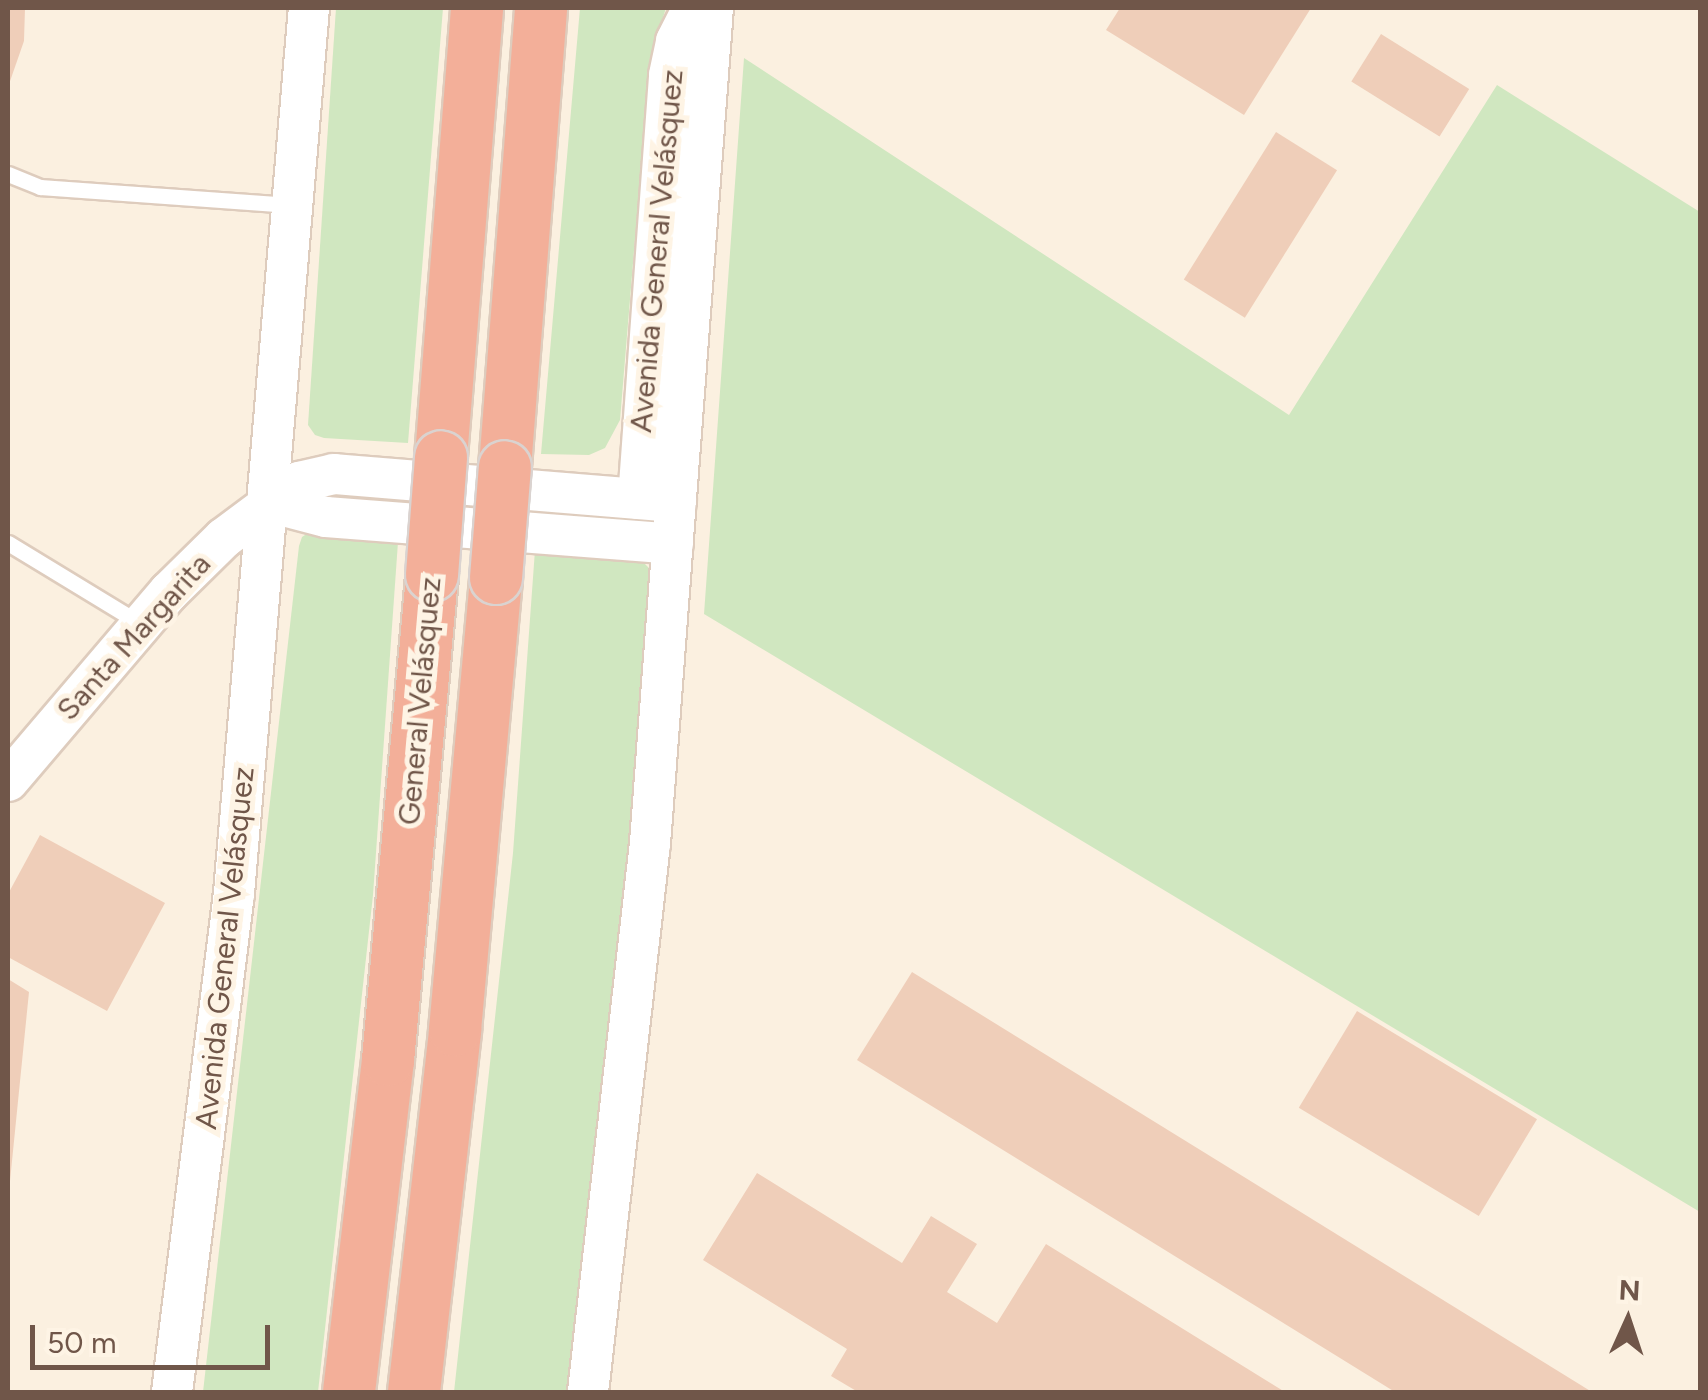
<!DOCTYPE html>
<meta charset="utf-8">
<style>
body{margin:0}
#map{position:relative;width:1708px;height:1400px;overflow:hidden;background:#fbf0e0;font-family:Figtree,sans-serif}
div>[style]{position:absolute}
.green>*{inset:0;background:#d0e7c0}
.building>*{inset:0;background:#efceb9;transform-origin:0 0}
.roads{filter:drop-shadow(2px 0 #deccbd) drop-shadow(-2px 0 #deccbd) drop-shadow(0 2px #deccbd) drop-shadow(0 -2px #deccbd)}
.lane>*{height:15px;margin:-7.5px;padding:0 7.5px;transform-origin:7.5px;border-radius:7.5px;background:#fff}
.secondary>*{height:40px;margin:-20px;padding:0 20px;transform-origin:20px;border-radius:20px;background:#fff}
.highway>*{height:52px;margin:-26px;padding:0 26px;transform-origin:26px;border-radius:26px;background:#f3af99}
.bridges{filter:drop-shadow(2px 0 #dad3d0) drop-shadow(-2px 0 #dad3d0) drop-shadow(0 2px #dad3d0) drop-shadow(0 -2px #dad3d0)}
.highway-bridge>*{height:52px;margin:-26px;padding:0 26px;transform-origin:26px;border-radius:26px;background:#f3af99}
span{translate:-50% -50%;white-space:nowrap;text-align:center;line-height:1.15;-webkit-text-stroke:10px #fef4e5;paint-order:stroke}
.street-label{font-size:30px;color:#705649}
.frame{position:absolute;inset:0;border:10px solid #705649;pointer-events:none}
.north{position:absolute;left:1578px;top:1270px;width:100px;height:100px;-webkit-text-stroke:8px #fef4e5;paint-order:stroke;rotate:3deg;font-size:28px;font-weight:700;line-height:40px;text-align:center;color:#705649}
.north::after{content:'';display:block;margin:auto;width:35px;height:45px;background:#705649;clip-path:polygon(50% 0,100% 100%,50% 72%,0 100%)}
.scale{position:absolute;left:30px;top:1325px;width:240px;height:45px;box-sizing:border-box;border:5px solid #705649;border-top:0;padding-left:12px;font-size:30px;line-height:35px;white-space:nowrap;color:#705649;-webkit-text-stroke:8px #fef4e5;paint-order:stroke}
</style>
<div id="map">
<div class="green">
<div style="clip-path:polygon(336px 8px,443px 8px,408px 443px,324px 438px,315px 435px,308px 425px)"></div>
<div style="clip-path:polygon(580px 8px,666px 8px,650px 58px,620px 420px,605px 448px,589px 455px,541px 454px)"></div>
<div style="clip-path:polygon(744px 58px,1289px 415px,1497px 85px,1700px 212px,1700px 1212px,704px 614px)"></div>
<div style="clip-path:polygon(311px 531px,398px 542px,373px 895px,318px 1392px,203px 1392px,299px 546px,302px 537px)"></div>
<div style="clip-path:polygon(535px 550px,641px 560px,653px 572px,632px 848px,571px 1392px,454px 1392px,513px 853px)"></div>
</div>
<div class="building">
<div style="clip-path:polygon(8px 8px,25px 8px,24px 41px,8px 87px)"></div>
<div style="clip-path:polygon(1120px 8px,1311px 8px,1244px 115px,1106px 30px)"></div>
<div style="left:1381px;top:34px;width:104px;height:56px;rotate:32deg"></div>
<div style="left:1276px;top:132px;width:72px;height:174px;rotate:32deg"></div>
<div style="clip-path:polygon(40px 835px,165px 903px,107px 1011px,8px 957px,8px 894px)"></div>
<div style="clip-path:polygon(912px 972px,1592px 1392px,1395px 1392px,857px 1060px)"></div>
<div style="clip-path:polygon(8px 979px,29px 992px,10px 1181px,8px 1181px)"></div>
<div style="left:1357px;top:1011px;width:210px;height:113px;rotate:31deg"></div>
<div style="clip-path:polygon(757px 1173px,902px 1263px,931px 1216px,977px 1244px,947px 1292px,997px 1323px,1046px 1244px,1285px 1392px,858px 1392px,831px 1376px,847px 1349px,703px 1260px)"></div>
</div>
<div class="roads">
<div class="lane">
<div style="left:8px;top:174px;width:35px;rotate:22deg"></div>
<div style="left:40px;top:187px;width:251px;rotate:4.1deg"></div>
<div style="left:8px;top:543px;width:156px;rotate:31.3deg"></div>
</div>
<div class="secondary">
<div style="left:638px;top:499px;width:425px;rotate:-85.8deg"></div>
<div style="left:669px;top:75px;width:35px;rotate:-78deg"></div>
<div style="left:676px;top:41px;width:37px;rotate:-63deg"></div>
<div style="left:268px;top:502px;width:60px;rotate:14.5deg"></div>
<div style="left:326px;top:517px;width:348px;rotate:4.4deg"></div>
<div style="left:8px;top:781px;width:248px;rotate:-49.6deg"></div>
<div style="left:169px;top:592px;width:77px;rotate:-44.5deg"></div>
<div style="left:224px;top:538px;width:94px;rotate:-36.7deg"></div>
<div style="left:299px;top:482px;width:36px;rotate:-13deg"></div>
<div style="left:334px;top:474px;width:343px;rotate:4.7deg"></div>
<div style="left:172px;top:1392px;width:503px;rotate:-82.92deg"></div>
<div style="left:234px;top:893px;width:888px;rotate:-85.16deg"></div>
<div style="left:588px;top:1392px;width:552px;rotate:-83.56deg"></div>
<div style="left:650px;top:843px;width:837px;rotate:-85.69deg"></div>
</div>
<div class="highway">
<div style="left:441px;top:457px;width:450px;rotate:-85.4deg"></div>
<div style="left:505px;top:467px;width:460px;rotate:-85.5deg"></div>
<div style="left:349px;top:1392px;width:334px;rotate:-83.3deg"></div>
<div style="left:388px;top:1060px;width:487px;rotate:-84.8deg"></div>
<div style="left:414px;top:1392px;width:364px;rotate:-83.5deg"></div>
<div style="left:455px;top:1030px;width:454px;rotate:-84.8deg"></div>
</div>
</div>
<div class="bridges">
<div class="highway-bridge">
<div style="left:432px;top:575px;width:118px;rotate:-85.6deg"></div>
<div style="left:496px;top:578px;width:111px;rotate:-85.4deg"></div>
</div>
</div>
<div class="street-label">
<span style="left:657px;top:251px;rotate:-85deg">Avenida General Velásquez</span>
<span style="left:134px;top:637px;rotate:-48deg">Santa Margarita</span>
<span style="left:420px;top:701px;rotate:-85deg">General Velásquez</span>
<span style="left:225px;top:948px;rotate:-84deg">Avenida General Velásquez</span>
</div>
<div class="frame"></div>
<div class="north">N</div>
<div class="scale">50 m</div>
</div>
